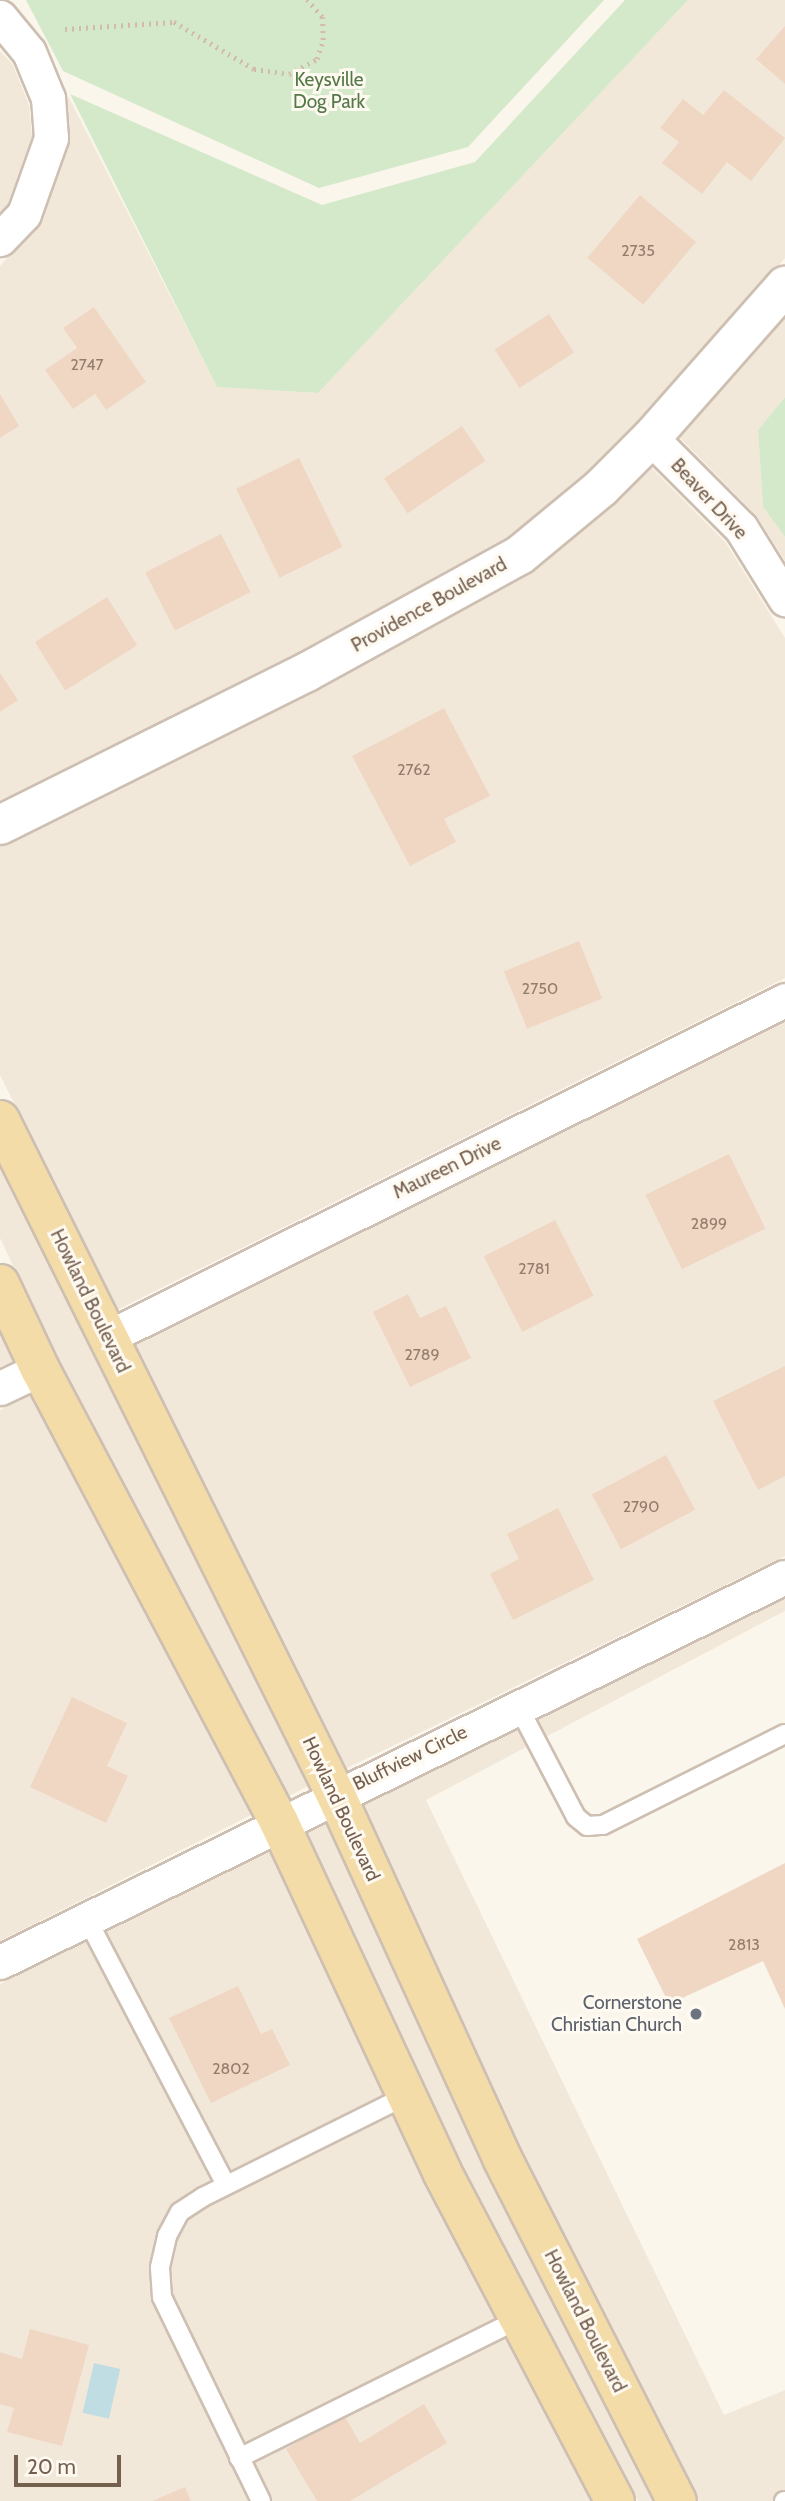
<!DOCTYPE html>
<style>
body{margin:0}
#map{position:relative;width:785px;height:2501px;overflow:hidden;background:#fbf6eb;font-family:Cabin,sans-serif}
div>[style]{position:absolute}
.residential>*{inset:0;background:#f2e8da}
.green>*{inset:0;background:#d4e8ca}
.water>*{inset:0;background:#c0dde4;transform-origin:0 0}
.building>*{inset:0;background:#efd7c4;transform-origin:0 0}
.path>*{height:4.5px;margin-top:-2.25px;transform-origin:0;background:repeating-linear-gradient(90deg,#d4bba7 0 2px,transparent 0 7px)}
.roads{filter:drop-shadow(2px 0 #cdbfb1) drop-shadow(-2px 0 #cdbfb1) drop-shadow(0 2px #cdbfb1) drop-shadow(0 -2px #cdbfb1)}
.service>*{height:18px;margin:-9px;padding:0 9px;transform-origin:9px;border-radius:9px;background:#fff}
.minor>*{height:33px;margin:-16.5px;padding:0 16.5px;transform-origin:16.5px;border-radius:16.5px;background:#fff}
.secondary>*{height:38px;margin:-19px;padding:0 19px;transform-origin:19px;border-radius:19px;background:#fff}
.primary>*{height:38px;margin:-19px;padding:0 19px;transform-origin:19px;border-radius:19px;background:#f4dca9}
.dots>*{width:19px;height:19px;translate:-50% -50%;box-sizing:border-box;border:4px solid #fefaf1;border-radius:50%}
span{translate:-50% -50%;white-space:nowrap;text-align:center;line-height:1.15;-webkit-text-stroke:6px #fefaf1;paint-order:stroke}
.number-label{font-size:16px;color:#947d6c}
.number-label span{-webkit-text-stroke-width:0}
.park-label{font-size:19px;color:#547948}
.street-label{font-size:19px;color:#755f4f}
.worship-label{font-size:19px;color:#5b616d}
.right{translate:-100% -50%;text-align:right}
.scale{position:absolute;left:14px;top:2455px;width:107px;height:32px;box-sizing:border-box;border:4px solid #755f4f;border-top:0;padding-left:9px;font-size:21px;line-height:24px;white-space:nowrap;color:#755f4f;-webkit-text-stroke:5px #fefaf1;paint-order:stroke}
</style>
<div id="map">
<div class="residential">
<div style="clip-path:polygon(688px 0,785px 0,785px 258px,638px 424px,590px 473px,512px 538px,300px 654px,0 803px,0 266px,41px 220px,68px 143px,66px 92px,217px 387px,318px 393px)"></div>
<div style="clip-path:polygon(0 51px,13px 65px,29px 105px,32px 137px,8px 204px,0 213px)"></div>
<div style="clip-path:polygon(785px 314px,785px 397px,758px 430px,763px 507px,785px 537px,785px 561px,757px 516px,678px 436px)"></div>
<div style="clip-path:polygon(650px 466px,726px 543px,785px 638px,785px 978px,117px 1310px,0 1075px,0 847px,313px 690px)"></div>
<div style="clip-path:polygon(785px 1021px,785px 1556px,345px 1769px,134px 1345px)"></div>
<div style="clip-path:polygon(0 1164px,310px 1785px,289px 1796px,57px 1359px,0 1238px)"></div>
<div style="clip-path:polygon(0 1332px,14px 1361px,0 1367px)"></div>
<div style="clip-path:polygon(30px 1395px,253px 1814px,0 1941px,0 1410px)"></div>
<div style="clip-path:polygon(785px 1599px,785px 1611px,426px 1800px,724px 2415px,785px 2390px,785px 2501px,699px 2501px,519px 2147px,362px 1803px)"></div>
<div style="clip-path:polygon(327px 1821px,485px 2169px,654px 2501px,638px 2501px,459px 2161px,305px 1831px)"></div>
<div style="clip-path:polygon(270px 1848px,425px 2183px,593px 2501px,0 2501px,0 1984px)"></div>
</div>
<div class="green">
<div style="clip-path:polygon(26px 0,604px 0,468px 147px,319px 188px,63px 71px)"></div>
<div style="clip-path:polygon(625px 0,688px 0,318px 393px,217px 387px,70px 94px,322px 205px,475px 162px)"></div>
<div style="clip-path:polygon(785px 397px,785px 537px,763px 507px,758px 430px)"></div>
</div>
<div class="water">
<div style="left:94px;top:2363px;width:27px;height:51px;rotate:13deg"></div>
</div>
<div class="building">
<div style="clip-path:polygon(785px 26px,785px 84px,756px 59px)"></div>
<div style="clip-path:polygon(724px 90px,785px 138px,751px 181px,727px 162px,702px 194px,662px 163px,679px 142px,660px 128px,683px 99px,703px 115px)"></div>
<div style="left:640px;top:195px;width:73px;height:82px;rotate:40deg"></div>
<div style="clip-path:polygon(94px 307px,146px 382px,106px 410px,95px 394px,73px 409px,45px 370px,77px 348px,63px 328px)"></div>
<div style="left:549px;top:314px;width:46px;height:65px;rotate:57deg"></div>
<div style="clip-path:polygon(0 394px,19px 426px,0 438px)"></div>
<div style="left:462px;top:426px;width:42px;height:94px;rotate:56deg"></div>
<div style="left:299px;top:458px;width:99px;height:70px;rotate:64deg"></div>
<div style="left:221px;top:534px;width:65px;height:85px;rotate:63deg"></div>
<div style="left:107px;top:597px;width:57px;height:85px;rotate:58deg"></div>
<div style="clip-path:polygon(0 673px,18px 700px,0 712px)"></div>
<div style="clip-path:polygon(444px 708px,490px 796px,444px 819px,456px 842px,410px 866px,352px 756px)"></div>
<div style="left:579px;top:941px;width:62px;height:81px;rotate:68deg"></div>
<div style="left:729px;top:1154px;width:83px;height:93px;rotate:64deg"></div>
<div style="left:555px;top:1220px;width:85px;height:80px;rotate:63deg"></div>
<div style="clip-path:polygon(408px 1294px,420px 1318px,446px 1306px,471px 1358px,410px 1387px,373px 1312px)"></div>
<div style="clip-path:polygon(785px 1366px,785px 1476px,758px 1490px,713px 1401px)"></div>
<div style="left:666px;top:1455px;width:62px;height:84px;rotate:62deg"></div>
<div style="clip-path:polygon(558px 1508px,594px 1580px,513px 1620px,490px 1574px,519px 1559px,507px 1534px)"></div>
<div style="clip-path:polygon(72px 1697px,127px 1723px,107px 1766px,128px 1776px,106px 1823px,30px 1787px)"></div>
<div style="clip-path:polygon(785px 1863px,785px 2009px,763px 1961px,669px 2004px,637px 1939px)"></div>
<div style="clip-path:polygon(238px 1986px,261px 2034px,272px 2029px,290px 2065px,211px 2103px,169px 2018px)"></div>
<div style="clip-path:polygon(30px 2329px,89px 2345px,62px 2446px,7px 2432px,14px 2408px,0 2404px,0 2352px,22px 2359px)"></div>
<div style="clip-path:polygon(424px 2404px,447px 2443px,350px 2501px,317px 2501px,286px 2449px,344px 2415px,360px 2443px)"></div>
<div style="clip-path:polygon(185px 2487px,191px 2501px,152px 2501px)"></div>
</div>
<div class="path">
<div style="left:65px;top:29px;width:109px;rotate:-3.7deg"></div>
<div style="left:174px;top:22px;width:93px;rotate:30.4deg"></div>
<div style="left:254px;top:69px;width:35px;rotate:8deg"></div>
<div style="left:289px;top:74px;width:32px;rotate:-28deg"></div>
<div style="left:317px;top:59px;width:20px;rotate:-72deg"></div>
<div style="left:323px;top:40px;width:23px;rotate:-92deg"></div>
<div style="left:322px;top:17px;width:23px;rotate:-131deg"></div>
</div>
<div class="roads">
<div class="service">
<div style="left:518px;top:1706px;width:125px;rotate:62.4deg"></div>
<div style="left:576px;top:1817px;width:14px;rotate:39deg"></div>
<div style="left:587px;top:1826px;width:16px;rotate:-4deg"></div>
<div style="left:603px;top:1825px;width:203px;rotate:-26.6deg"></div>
<div style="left:87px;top:1919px;width:300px;rotate:62.4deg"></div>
<div style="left:239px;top:2458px;width:313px;rotate:-26.4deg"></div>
<div style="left:261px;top:2501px;width:227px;rotate:-115.9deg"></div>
<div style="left:162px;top:2297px;width:30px;rotate:-94deg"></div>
<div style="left:160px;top:2267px;width:32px;rotate:-77deg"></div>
<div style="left:167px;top:2236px;width:27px;rotate:-62deg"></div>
<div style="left:180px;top:2212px;width:27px;rotate:-33deg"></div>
<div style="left:203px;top:2197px;width:227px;rotate:-26.5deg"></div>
<div style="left:784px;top:2501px;width:1px"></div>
</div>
<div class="minor">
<div style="left:0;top:17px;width:45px;rotate:50.4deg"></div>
<div style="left:29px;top:52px;width:50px;rotate:67.6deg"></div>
<div style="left:48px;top:98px;width:40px;rotate:85.7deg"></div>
<div style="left:51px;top:138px;width:81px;rotate:109.6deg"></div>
<div style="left:24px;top:214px;width:35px;rotate:134deg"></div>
<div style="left:651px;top:438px;width:127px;rotate:45deg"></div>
<div style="left:741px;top:528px;width:84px;rotate:58.2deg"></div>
<div style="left:108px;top:1337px;width:756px;rotate:-26.46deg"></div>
<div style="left:0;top:1388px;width:44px;rotate:-25.4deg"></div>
<div style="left:0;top:1962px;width:874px;rotate:-26.13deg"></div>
</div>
<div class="secondary">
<div style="left:0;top:825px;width:343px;rotate:-26.5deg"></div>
<div style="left:307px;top:672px;width:243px;rotate:-28.8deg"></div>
<div style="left:520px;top:555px;width:105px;rotate:-39.6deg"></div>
<div style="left:601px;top:488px;width:71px;rotate:-45deg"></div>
<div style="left:651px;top:438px;width:203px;rotate:-48.6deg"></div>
</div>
<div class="primary">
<div style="left:0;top:1120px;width:754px;rotate:63.54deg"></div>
<div style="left:336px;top:1795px;width:399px;rotate:65.4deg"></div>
<div style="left:502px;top:2158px;width:385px;rotate:63deg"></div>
<div style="left:0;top:1284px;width:94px;rotate:64.8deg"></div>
<div style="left:40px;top:1369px;width:512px;rotate:62.18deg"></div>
<div style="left:279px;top:1822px;width:386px;rotate:65deg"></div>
<div style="left:442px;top:2172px;width:372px;rotate:62.3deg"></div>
</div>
</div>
<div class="dots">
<div style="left:696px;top:2014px;background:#6b7280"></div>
</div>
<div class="number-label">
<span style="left:638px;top:251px">2735</span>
<span style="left:87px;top:365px">2747</span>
<span style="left:414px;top:770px">2762</span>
<span style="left:540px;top:989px">2750</span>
<span style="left:709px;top:1224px">2899</span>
<span style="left:534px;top:1269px">2781</span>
<span style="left:422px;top:1355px">2789</span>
<span style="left:641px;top:1507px">2790</span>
<span style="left:744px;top:1945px">2813</span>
<span style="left:231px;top:2069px">2802</span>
</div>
<div class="park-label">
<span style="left:329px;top:91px">Keysville<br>Dog Park</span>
</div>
<div class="street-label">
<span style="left:709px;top:499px;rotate:47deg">Beaver Drive</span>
<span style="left:429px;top:605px;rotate:-29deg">Providence Boulevard</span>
<span style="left:447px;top:1168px;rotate:-26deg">Maureen Drive</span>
<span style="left:90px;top:1301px;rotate:64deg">Howland Boulevard</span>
<span style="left:410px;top:1758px;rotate:-26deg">Bluffview Circle</span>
<span style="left:341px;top:1809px;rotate:65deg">Howland Boulevard</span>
<span style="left:585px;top:2321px;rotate:63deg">Howland Boulevard</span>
</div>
<div class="worship-label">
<span class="right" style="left:682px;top:2014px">Cornerstone<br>Christian Church</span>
</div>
<div class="scale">20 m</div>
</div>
